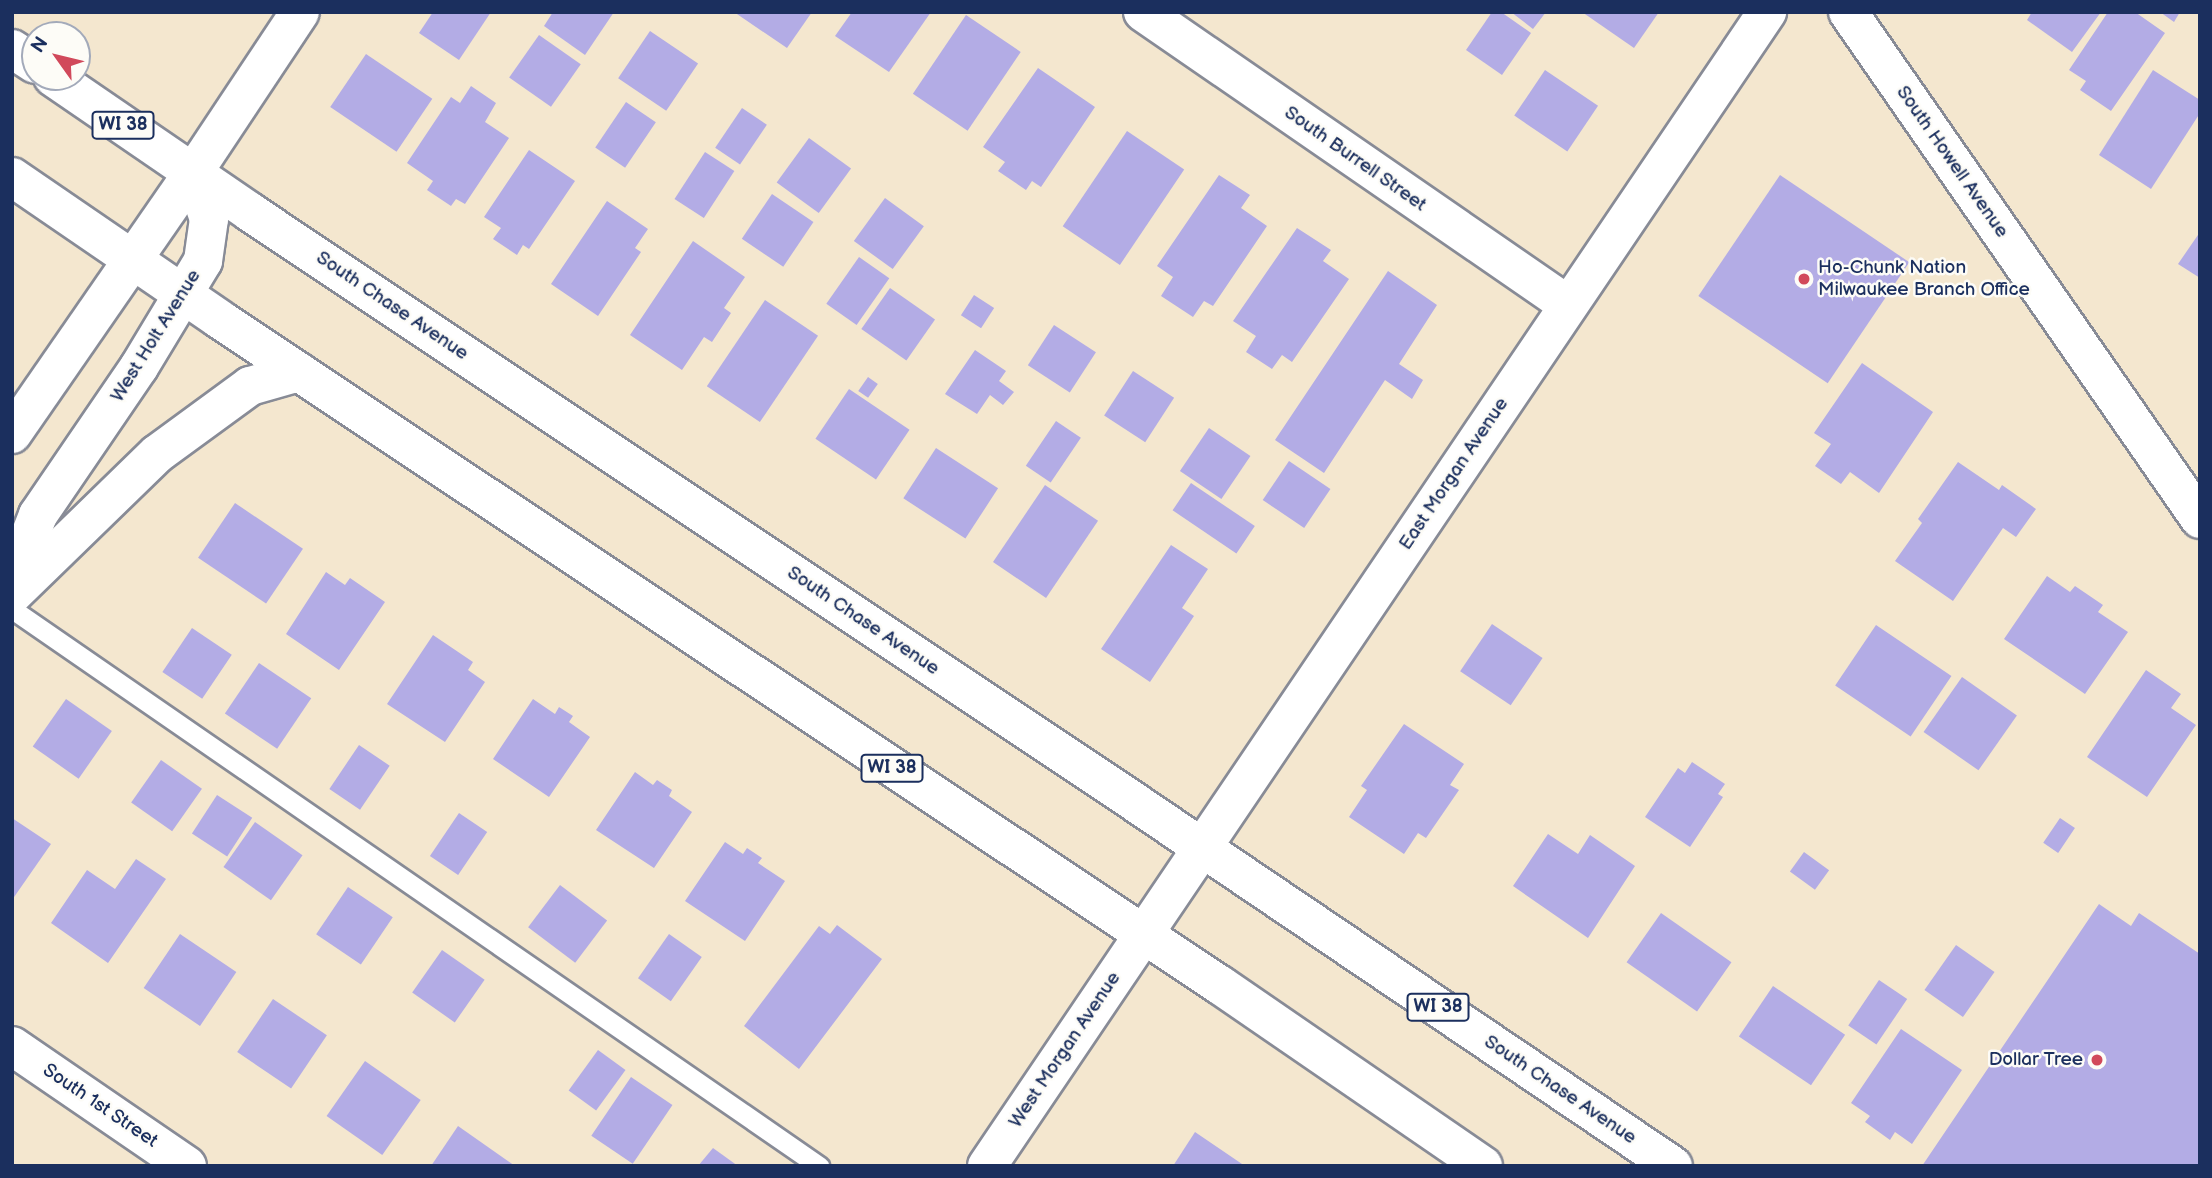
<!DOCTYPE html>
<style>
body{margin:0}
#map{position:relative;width:2212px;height:1178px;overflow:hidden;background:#f4e7cf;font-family:"Balsamiq Sans",sans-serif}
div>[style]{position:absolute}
.building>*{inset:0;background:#b3ace5;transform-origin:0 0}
.roads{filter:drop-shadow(2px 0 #888b96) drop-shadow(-2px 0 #888b96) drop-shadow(0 2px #888b96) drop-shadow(0 -2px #888b96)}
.service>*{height:19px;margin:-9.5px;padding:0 9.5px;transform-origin:9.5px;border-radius:9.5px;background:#fff}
.minor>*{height:38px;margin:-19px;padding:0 19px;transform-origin:19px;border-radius:19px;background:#fff}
.tertiary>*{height:38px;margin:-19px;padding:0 19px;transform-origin:19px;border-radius:19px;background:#fff}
.primary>*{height:38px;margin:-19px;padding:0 19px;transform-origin:19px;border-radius:19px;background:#fff}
.dots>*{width:19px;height:19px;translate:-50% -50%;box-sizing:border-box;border:4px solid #fdfcf7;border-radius:50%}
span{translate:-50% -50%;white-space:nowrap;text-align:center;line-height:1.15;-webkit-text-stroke:5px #fdfcf7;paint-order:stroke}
.shield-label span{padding:2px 5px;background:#fdfcf7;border:2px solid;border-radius:5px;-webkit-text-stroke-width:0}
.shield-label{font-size:18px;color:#1b2f5e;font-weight:700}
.street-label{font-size:19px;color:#1b2f5e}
.poi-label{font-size:19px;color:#1b2f5e}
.left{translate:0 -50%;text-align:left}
.right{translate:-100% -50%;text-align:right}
.frame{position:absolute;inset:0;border:14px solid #1b2f5e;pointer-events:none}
.north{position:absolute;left:21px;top:21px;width:70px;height:70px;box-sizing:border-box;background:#fdfcf7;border:2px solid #a3aaba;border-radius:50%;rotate:304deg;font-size:19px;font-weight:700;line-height:28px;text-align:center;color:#1b2f5e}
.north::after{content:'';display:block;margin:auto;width:24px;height:32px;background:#d1495b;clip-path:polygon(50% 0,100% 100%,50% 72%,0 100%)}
</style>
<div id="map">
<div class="building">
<div style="clip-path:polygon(433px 12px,491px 12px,459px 60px,419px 33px)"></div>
<div style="clip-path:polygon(553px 12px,614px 12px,585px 55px,544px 26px)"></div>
<div style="clip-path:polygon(734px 12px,812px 12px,787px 48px)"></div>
<div style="clip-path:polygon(852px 12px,931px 12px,889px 72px,835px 36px)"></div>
<div style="clip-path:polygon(1492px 12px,1501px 12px,1531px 33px,1502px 75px,1466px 50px)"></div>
<div style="clip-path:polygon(1511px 12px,1546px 12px,1533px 29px)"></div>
<div style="clip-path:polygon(1582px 12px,1659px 12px,1634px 48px)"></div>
<div style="clip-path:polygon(2032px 12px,2101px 12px,2072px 52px,2027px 20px)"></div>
<div style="clip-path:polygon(2108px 12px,2135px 12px,2165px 33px,2111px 111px,2080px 90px,2086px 81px,2069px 70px)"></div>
<div style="clip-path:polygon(2160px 12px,2180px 12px,2174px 22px)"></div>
<div style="left:966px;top:15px;width:66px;height:95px;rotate:34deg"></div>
<div style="left:650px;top:31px;width:58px;height:57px;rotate:34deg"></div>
<div style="left:539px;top:35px;width:51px;height:52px;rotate:35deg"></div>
<div style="left:366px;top:54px;width:80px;height:64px;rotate:34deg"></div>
<div style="clip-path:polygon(1038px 68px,1095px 107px,1041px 187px,1032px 181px,1026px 190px,998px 171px,1005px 162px,983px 147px)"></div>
<div style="left:1545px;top:70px;width:64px;height:55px;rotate:34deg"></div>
<div style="clip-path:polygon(2153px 70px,2200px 100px,2200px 113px,2151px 189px,2099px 155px)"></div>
<div style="clip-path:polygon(471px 86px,496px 103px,485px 122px,509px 138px,465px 204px,456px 199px,451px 206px,427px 190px,433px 181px,407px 163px,451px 97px,460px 103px)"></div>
<div style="left:626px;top:102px;width:36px;height:55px;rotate:34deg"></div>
<div style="left:742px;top:108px;width:30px;height:48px;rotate:34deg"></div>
<div style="left:1127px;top:131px;width:69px;height:115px;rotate:34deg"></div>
<div style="left:809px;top:138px;width:52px;height:55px;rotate:36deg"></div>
<div style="clip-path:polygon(529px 150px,575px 181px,529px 249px,523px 245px,517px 255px,493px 239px,501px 228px,484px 217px)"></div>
<div style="left:705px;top:152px;width:35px;height:56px;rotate:33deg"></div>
<div style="clip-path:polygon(1219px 175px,1250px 195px,1241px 208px,1267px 226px,1213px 306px,1204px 301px,1193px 317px,1161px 296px,1173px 277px,1157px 266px)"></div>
<div style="left:1780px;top:175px;width:156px;height:146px;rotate:34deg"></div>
<div style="left:772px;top:194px;width:50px;height:54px;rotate:34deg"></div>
<div style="left:885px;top:198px;width:48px;height:53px;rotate:36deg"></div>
<div style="clip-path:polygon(607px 201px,648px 229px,635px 248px,641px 252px,598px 316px,551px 284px)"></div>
<div style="clip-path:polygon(1297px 228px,1331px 250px,1323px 261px,1349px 279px,1292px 362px,1282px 355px,1272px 369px,1246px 352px,1256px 336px,1233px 321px)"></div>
<div style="clip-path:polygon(2200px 232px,2200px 278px,2178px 264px)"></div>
<div style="clip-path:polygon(693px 241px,745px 277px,724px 308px,731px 313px,712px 342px,704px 337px,682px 370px,630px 335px)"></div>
<div style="left:859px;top:257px;width:37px;height:57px;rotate:35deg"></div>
<div style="clip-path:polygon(1388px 271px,1437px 305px,1399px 364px,1423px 380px,1412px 399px,1385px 380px,1324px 473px,1275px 440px)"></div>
<div style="left:890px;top:288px;width:55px;height:50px;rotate:35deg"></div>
<div style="left:974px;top:295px;width:24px;height:24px;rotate:33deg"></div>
<div style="left:765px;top:300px;width:64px;height:104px;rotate:34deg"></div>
<div style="left:1054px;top:325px;width:50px;height:48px;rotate:33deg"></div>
<div style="clip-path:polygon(975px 350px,1006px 371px,999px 381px,1014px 392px,1003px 405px,990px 395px,977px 414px,945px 394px)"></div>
<div style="clip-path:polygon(1862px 363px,1933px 412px,1879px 493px,1850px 472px,1841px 484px,1815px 466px,1831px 444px,1814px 433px)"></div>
<div style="left:1133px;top:371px;width:49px;height:53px;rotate:33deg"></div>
<div style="left:868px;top:377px;width:12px;height:17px;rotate:35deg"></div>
<div style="left:849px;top:389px;width:73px;height:60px;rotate:34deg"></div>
<div style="left:1056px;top:421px;width:30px;height:54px;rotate:34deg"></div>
<div style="left:1209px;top:428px;width:50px;height:52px;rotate:34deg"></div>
<div style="left:936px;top:448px;width:74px;height:60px;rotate:33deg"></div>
<div style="left:1289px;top:461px;width:50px;height:47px;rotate:34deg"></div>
<div style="clip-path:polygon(1958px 462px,1999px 490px,2002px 485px,2036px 509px,2016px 537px,2003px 528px,1953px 601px,1895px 561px,1922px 523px,1918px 519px)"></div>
<div style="left:1191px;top:483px;width:77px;height:33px;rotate:34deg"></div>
<div style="left:1045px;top:485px;width:64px;height:93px;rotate:34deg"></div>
<div style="left:235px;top:503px;width:82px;height:66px;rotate:34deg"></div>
<div style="clip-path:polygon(1171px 545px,1208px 569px,1182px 608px,1194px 616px,1150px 682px,1101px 649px)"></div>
<div style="clip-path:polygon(326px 572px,345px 585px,350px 578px,385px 602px,339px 670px,286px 634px)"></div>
<div style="clip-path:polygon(2047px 576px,2070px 592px,2075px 586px,2103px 605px,2098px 612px,2128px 632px,2085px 694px,2004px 639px)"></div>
<div style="left:1492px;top:624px;width:61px;height:57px;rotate:34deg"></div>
<div style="left:1876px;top:625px;width:91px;height:73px;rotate:34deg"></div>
<div style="left:192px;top:628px;width:48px;height:53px;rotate:34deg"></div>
<div style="clip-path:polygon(433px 635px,473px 662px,468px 670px,485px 682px,445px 742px,387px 704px)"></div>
<div style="left:259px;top:663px;width:63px;height:61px;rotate:34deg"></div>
<div style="clip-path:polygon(2146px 670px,2181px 694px,2171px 708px,2196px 725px,2147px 797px,2087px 757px)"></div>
<div style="left:1962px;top:677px;width:67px;height:67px;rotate:35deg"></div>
<div style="left:66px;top:699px;width:56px;height:58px;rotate:35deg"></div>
<div style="clip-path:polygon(533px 699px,555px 714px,559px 707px,573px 716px,569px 722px,590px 737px,549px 797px,493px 759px)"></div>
<div style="clip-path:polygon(1404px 724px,1464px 764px,1450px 785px,1459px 790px,1426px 838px,1418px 833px,1404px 854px,1349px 817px,1367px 790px,1361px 786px)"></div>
<div style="left:359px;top:745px;width:37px;height:53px;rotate:34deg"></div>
<div style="left:161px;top:760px;width:50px;height:52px;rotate:35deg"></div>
<div style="clip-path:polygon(1692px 762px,1725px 784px,1718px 794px,1723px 797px,1690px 847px,1645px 817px,1678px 768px,1685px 773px)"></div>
<div style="clip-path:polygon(635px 772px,653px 785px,657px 780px,672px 790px,669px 796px,692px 812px,654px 868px,596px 830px)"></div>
<div style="left:217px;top:795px;width:42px;height:46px;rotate:33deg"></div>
<div style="left:459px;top:813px;width:34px;height:52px;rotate:34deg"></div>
<div style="clip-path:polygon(12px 818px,51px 844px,12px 900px)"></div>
<div style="left:2060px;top:818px;width:18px;height:30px;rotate:34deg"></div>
<div style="left:255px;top:822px;width:58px;height:55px;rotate:35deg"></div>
<div style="clip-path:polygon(1548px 834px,1578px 854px,1590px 835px,1635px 866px,1588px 938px,1513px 886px)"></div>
<div style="clip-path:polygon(725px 842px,743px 854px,747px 848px,762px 858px,758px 863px,785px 881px,745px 941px,685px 901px)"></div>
<div style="left:1804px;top:852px;width:31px;height:24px;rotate:36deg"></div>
<div style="clip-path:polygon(136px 859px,166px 879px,108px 963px,51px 923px,87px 870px,115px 889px)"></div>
<div style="left:560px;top:885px;width:59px;height:53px;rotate:37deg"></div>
<div style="left:348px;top:887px;width:54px;height:57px;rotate:34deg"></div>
<div style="clip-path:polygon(2099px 904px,2131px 926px,2139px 913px,2200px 954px,2200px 1166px,1922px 1166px)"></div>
<div style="left:1661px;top:913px;width:86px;height:60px;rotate:35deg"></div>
<div style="clip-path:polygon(837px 925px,882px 959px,799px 1069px,744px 1026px,819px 926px,830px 934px)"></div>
<div style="left:180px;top:934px;width:68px;height:65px;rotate:34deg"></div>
<div style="left:669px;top:934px;width:40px;height:54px;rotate:35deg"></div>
<div style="left:1956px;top:945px;width:47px;height:55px;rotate:35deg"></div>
<div style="left:442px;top:950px;width:52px;height:52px;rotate:35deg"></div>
<div style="left:1879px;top:980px;width:34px;height:55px;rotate:34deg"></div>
<div style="left:1773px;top:986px;width:87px;height:61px;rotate:34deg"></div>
<div style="left:273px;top:999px;width:65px;height:64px;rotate:34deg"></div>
<div style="clip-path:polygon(1901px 1029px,1962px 1070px,1912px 1144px,1895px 1132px,1890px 1140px,1865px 1122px,1870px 1116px,1851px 1103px)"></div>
<div style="left:598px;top:1050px;width:34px;height:50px;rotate:36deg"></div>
<div style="left:365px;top:1061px;width:68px;height:67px;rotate:35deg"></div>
<div style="left:631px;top:1077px;width:50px;height:71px;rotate:34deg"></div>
<div style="clip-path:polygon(458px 1126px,515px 1166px,431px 1166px)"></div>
<div style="clip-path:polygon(1195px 1132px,1245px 1166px,1173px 1166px)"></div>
<div style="clip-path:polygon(713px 1148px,738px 1166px,698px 1166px)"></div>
</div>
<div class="roads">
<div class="service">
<div style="left:12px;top:609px;width:981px;rotate:34.61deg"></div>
</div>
<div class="minor">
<div style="left:1143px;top:12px;width:516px;rotate:34.58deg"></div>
<div style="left:193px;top:173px;width:193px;rotate:-56.4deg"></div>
<div style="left:12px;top:1046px;width:212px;rotate:34.4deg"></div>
<div style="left:987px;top:1166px;width:1393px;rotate:-55.94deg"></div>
</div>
<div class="tertiary">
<div style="left:1848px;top:12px;width:617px;rotate:55.23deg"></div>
<div style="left:12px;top:434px;width:318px;rotate:-55.3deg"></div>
<div style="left:12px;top:581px;width:71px;rotate:-68.5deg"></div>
<div style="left:38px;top:515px;width:179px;rotate:-55.7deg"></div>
<div style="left:139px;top:367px;width:124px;rotate:-58.9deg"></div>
<div style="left:203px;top:261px;width:42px;rotate:-81.9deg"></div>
<div style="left:209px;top:219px;width:49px;rotate:-109.2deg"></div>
</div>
<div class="primary">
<div style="left:12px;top:49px;width:27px;rotate:33deg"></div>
<div style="left:53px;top:77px;width:239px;rotate:34.4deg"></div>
<div style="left:250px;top:212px;width:1065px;rotate:33.7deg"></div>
<div style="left:1136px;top:803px;width:648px;rotate:34.06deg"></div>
<div style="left:12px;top:177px;width:251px;rotate:34.4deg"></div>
<div style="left:219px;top:319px;width:1202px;rotate:33.64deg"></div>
<div style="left:1220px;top:985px;width:319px;rotate:34.5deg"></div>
<div style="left:12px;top:595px;width:202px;rotate:-44.2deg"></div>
<div style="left:157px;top:454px;width:115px;rotate:-36.2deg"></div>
<div style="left:250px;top:386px;width:51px;rotate:-15.9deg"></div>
</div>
</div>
<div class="dots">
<div style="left:1804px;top:279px;background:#d1495b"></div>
<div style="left:2097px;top:1060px;background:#d1495b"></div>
</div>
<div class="shield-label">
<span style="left:123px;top:125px">WI 38</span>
<span style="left:892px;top:768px">WI 38</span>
<span style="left:1438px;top:1007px">WI 38</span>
</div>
<div class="street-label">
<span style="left:1355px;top:159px;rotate:35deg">South Burrell Street</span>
<span style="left:1952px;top:162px;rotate:55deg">South Howell Avenue</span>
<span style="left:392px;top:306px;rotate:34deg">South Chase Avenue</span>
<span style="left:156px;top:336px;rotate:-58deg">West Holt Avenue</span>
<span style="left:1454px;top:474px;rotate:-56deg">East Morgan Avenue</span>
<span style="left:863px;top:621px;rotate:34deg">South Chase Avenue</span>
<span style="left:1065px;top:1050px;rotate:-56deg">West Morgan Avenue</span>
<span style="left:1560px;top:1090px;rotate:34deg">South Chase Avenue</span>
<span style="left:100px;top:1106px;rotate:34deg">South 1st Street</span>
</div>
<div class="poi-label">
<span class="left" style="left:1818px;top:279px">Ho-Chunk Nation<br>Milwaukee Branch Office</span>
<span class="right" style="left:2083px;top:1060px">Dollar Tree</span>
</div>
<div class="frame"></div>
<div class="north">N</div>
</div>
